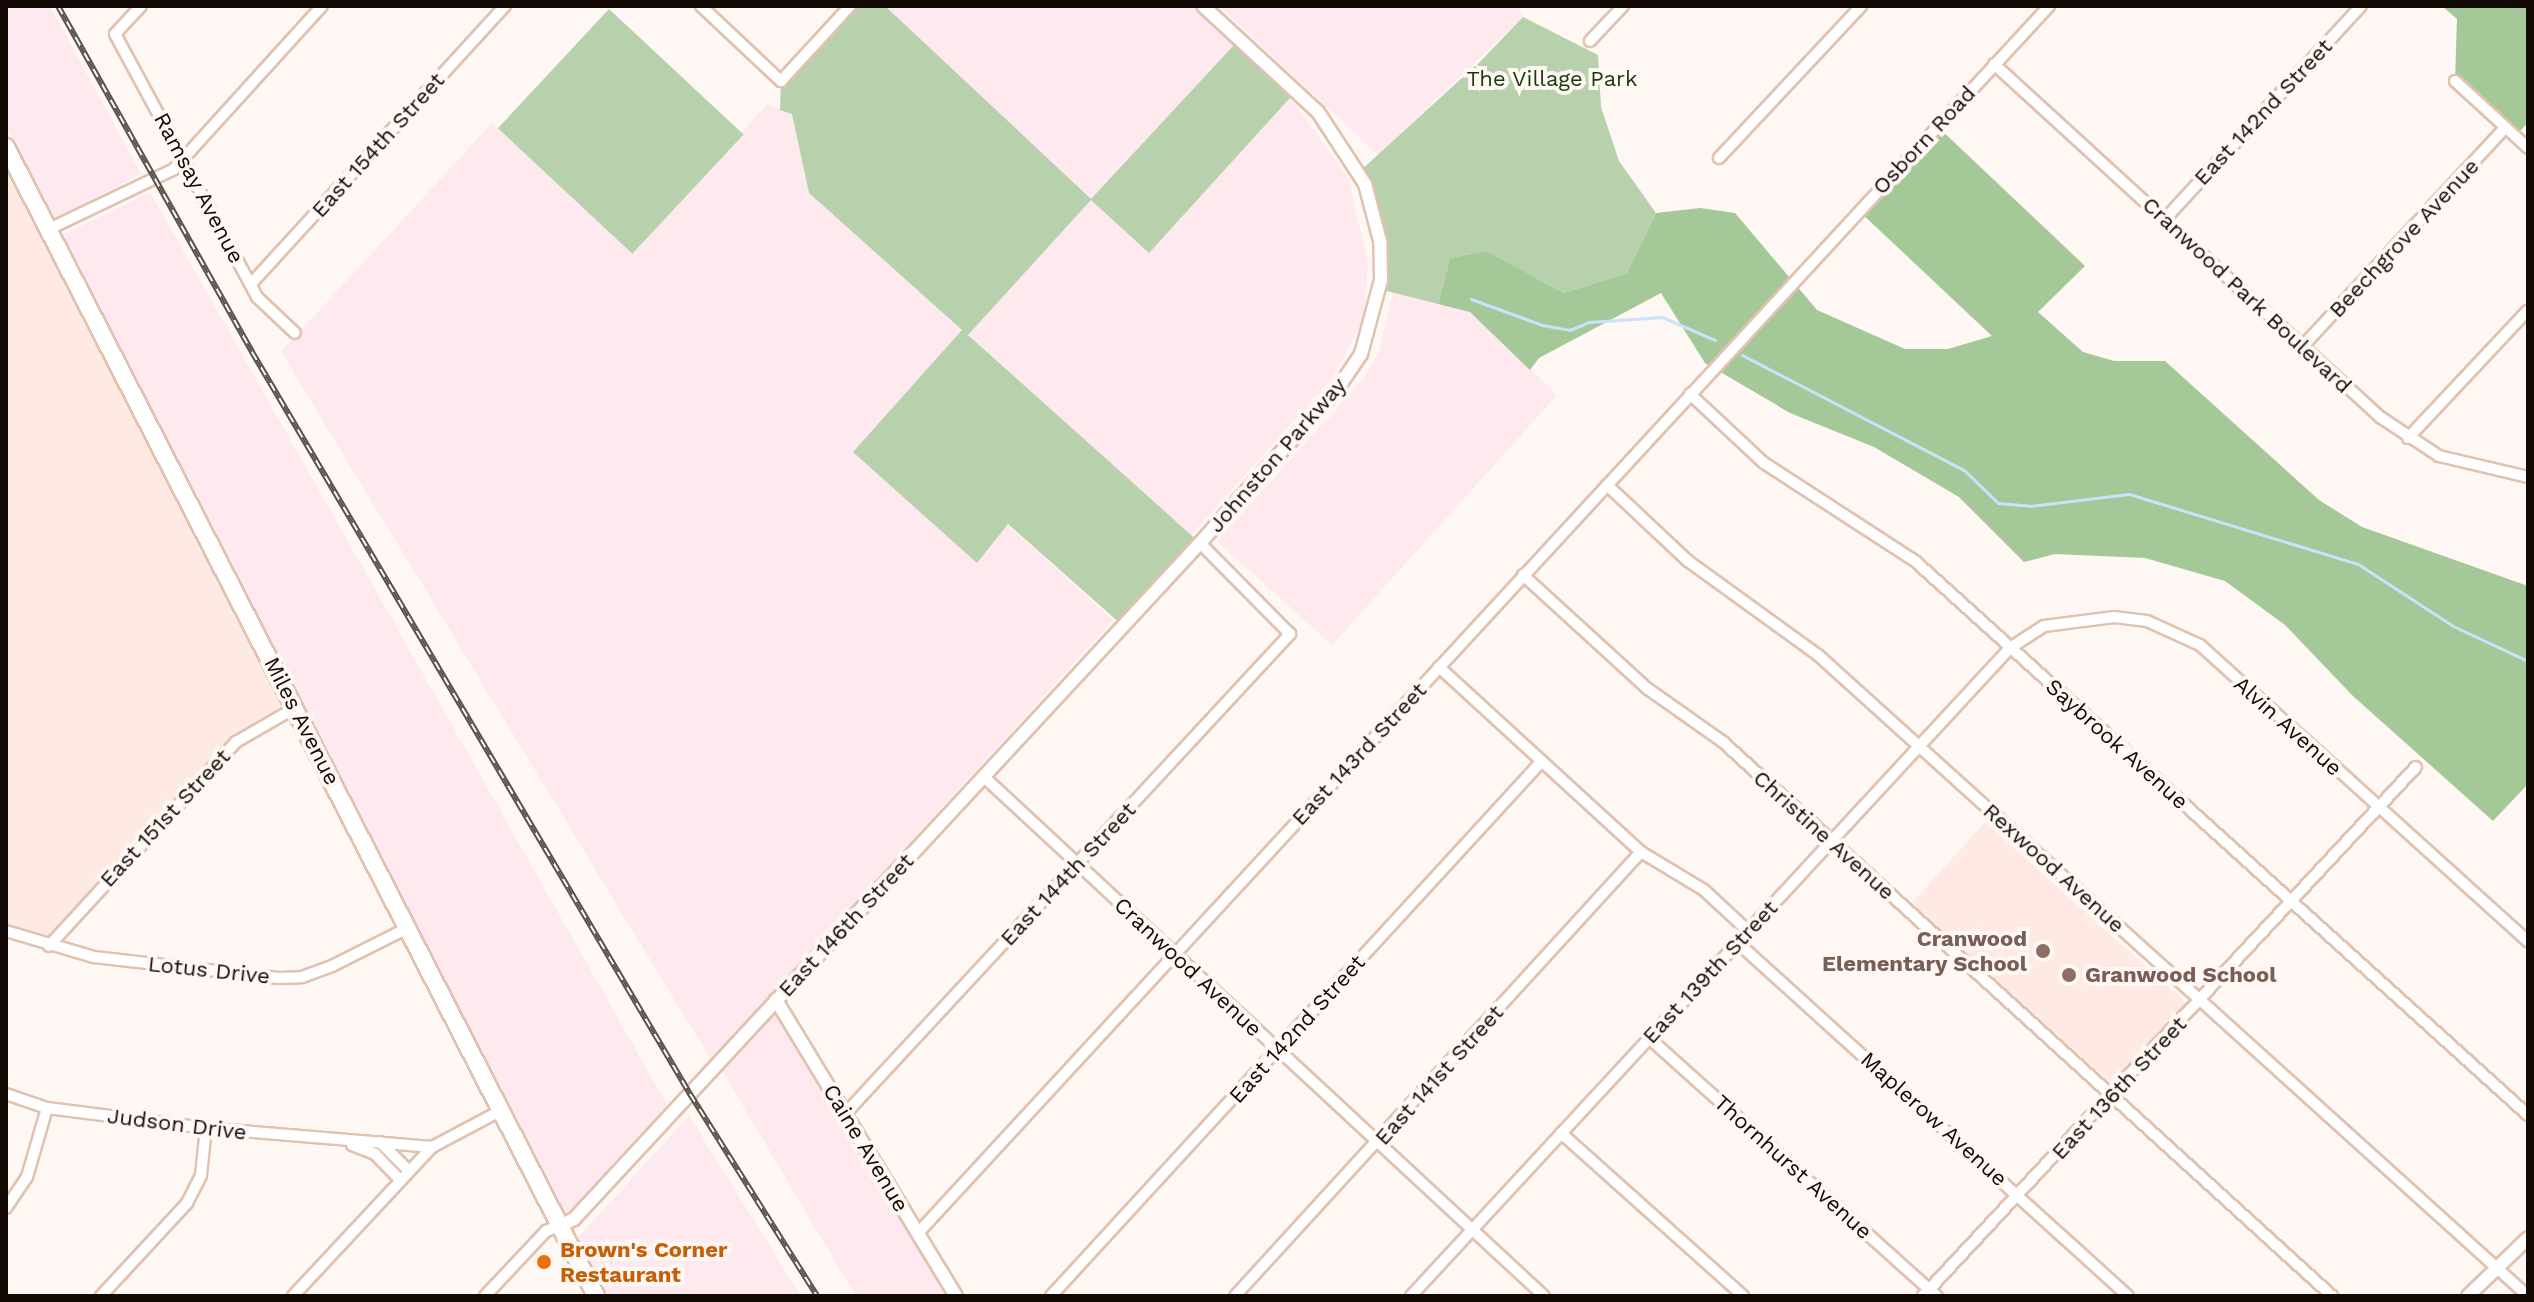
<!DOCTYPE html>
<style>
body{margin:0}
#map{position:relative;width:2534px;height:1302px;overflow:hidden;background:#fef7f4;font-family:"Work Sans",sans-serif}
div>[style]{position:absolute}
.industrial>*{inset:0;background:#fee9ee}
.education>*{inset:0;background:#feeae3;transform-origin:0 0}
.green>*{inset:0;background:#b6d1ac;transform-origin:0 0}
.forest>*{inset:0;background:#a4c897}
.stream>*{height:3px;margin:-1.5px;padding:0 1.5px;transform-origin:1.5px;border-radius:1.5px;background:#cae2fe}
.roads{filter:drop-shadow(2px 0 #e0c2b0) drop-shadow(-2px 0 #e0c2b0) drop-shadow(0 2px #e0c2b0) drop-shadow(0 -2px #e0c2b0)}
.minor>*{height:10px;margin:-5px;padding:0 5px;transform-origin:5px;border-radius:5px;background:#fff}
.tertiary>*{height:12px;margin:-6px;padding:0 6px;transform-origin:6px;border-radius:6px;background:#fff}
.primary>*{height:16px;margin:-8px;padding:0 8px;transform-origin:8px;border-radius:8px;background:#fff}
.rail>*{height:6px;margin-top:-3px;transform-origin:0;background:repeating-linear-gradient(90deg,#fef7f4 0 9px,#58504b 0 18px);box-sizing:border-box;border-block:2px solid #58504b}
.dots>*{width:22px;height:22px;translate:-50% -50%;box-sizing:border-box;border:4px solid #fef7f4;border-radius:50%}
span{translate:-50% -50%;white-space:nowrap;text-align:center;line-height:1.15;-webkit-text-stroke:8px #fef7f4;paint-order:stroke}
.park-label{font-size:22px;color:#183a07}
.street-label{font-size:22px;color:#120904}
.education-label{font-size:22px;color:#785e54;font-weight:700}
.right{translate:-100% -50%;text-align:right}
.left{translate:0 -50%;text-align:left}
.food-label{font-size:22px;color:#c56008;font-weight:700}
.frame{position:absolute;inset:0;border:8px solid #120904;pointer-events:none}
</style>
<div id="map">
<div class="industrial">
<div style="clip-path:polygon(6px 6px,50px 6px,141px 174px,54px 219px,6px 126px)"></div>
<div style="clip-path:polygon(884px 6px,1191px 6px,1234px 45px,1091px 199px,1149px 252px,1290px 98px,1349px 179px,1368px 263px,1364px 318px,1332px 379px,1190px 536px,968px 334px)"></div>
<div style="clip-path:polygon(1219px 6px,1517px 6px,1523px 17px,1378px 155px)"></div>
<div style="clip-path:polygon(767px 104px,792px 114px,809px 193px,962px 330px,854px 452px,977px 562px,1007px 524px,1113px 620px,711px 1060px,281px 352px,492px 123px,634px 253px)"></div>
<div style="clip-path:polygon(150px 192px,667px 1105px,566px 1215px,59px 237px)"></div>
<div style="clip-path:polygon(1393px 293px,1470px 312px,1557px 395px,1332px 645px,1217px 541px,1363px 379px,1379px 351px)"></div>
<div style="clip-path:polygon(776px 1000px,956px 1296px,856px 1296px,718px 1064px)"></div>
<div style="clip-path:polygon(689px 1116px,801px 1296px,606px 1296px,576px 1240px)"></div>
</div>
<div class="education">
<div style="clip-path:polygon(6px 148px,295px 708px,236px 742px,49px 946px,6px 931px)"></div>
<div style="left:1985px;top:822px;width:272px;height:110px;rotate:42deg"></div>
</div>
<div class="green">
<div style="clip-path:polygon(850px 6px,885px 6px,1091px 199px,1234px 45px,1290px 98px,1149px 253px,1091px 200px,968px 335px,1200px 543px,1123px 626px,1008px 524px,977px 563px,853px 452px,962px 330px,809px 193px,792px 114px,780px 110px,781px 81px)"></div>
<div style="left:609px;top:9px;width:184px;height:163px;rotate:43deg"></div>
<div style="clip-path:polygon(1523px 17px,1598px 55px,1601px 107px,1619px 161px,1656px 213px,1627px 273px,1564px 293px,1487px 251px,1450px 258px,1438px 304px,1379px 289px,1380px 241px,1359px 172px,1475px 66px,1502px 89px,1477px 65px)"></div>
</div>
<div class="forest">
<div style="clip-path:polygon(2442px 6px,2528px 6px,2528px 122px,2515px 137px,2455px 81px,2457px 19px)"></div>
<div style="clip-path:polygon(1937px 126px,2085px 266px,2038px 312px,2083px 352px,2114px 361px,2165px 361px,2319px 500px,2362px 527px,2528px 586px,2528px 784px,2493px 821px,2353px 696px,2285px 625px,2225px 581px,2145px 558px,2055px 554px,2024px 562px,1959px 497px,1874px 447px,1790px 413px,1705px 363px,1661px 293px,1539px 358px,1530px 370px,1470px 312px,1438px 304px,1450px 258px,1487px 251px,1564px 293px,1627px 273px,1656px 213px,1700px 208px,1735px 213px,1817px 310px,1905px 349px,1948px 349px,1992px 336px,1859px 211px)"></div>
</div>
<div class="stream">
<div style="left:1471px;top:299px;width:76px;rotate:20.1deg"></div>
<div style="left:1542px;top:325px;width:28px;rotate:10deg"></div>
<div style="left:1570px;top:330px;width:21px;rotate:-23deg"></div>
<div style="left:1589px;top:322px;width:73px;rotate:-3.9deg"></div>
<div style="left:1662px;top:317px;width:58px;rotate:23.5deg"></div>
<div style="left:1742px;top:355px;width:250px;rotate:27.4deg"></div>
<div style="left:1964px;top:470px;width:47px;rotate:44.1deg"></div>
<div style="left:1998px;top:503px;width:32px;rotate:5deg"></div>
<div style="left:2030px;top:506px;width:100px;rotate:-6.9deg"></div>
<div style="left:2129px;top:494px;width:239px;rotate:17deg"></div>
<div style="left:2358px;top:564px;width:113px;rotate:33.1deg"></div>
<div style="left:2453px;top:626px;width:83px;rotate:25deg"></div>
</div>
<div class="roads">
<div class="minor">
<div style="left:141px;top:6px;width:38px;rotate:133deg"></div>
<div style="left:115px;top:34px;width:299px;rotate:61.6deg"></div>
<div style="left:257px;top:297px;width:52px;rotate:43.5deg"></div>
<div style="left:701px;top:6px;width:110px;rotate:43.2deg"></div>
<div style="left:781px;top:81px;width:102px;rotate:-47.4deg"></div>
<div style="left:1590px;top:41px;width:48px;rotate:-46.7deg"></div>
<div style="left:1994px;top:64px;width:523px;rotate:42.44deg"></div>
<div style="left:2380px;top:417px;width:71px;rotate:33.5deg"></div>
<div style="left:2439px;top:456px;width:91px;rotate:13.3deg"></div>
<div style="left:2455px;top:81px;width:99px;rotate:42.5deg"></div>
<div style="left:1719px;top:158px;width:208px;rotate:-46.9deg"></div>
<div style="left:2165px;top:219px;width:289px;rotate:-47.4deg"></div>
<div style="left:49px;top:229px;width:139px;rotate:-25.6deg"></div>
<div style="left:174px;top:169px;width:220px;rotate:-47.8deg"></div>
<div style="left:251px;top:284px;width:377px;rotate:-47.6deg"></div>
<div style="left:2302px;top:347px;width:299px;rotate:-47.2deg"></div>
<div style="left:1690px;top:394px;width:101px;rotate:43deg"></div>
<div style="left:1764px;top:463px;width:180px;rotate:33deg"></div>
<div style="left:1915px;top:561px;width:826px;rotate:42.11deg"></div>
<div style="left:2408px;top:438px;width:175px;rotate:-46.8deg"></div>
<div style="left:1607px;top:485px;width:111px;rotate:43.2deg"></div>
<div style="left:1688px;top:561px;width:160px;rotate:35.9deg"></div>
<div style="left:1818px;top:655px;width:957px;rotate:42.08deg"></div>
<div style="left:1523px;top:575px;width:169px;rotate:42.4deg"></div>
<div style="left:1648px;top:689px;width:92px;rotate:35.2deg"></div>
<div style="left:1723px;top:742px;width:823px;rotate:42.29deg"></div>
<div style="left:1439px;top:667px;width:274px;rotate:42.5deg"></div>
<div style="left:1641px;top:852px;width:74px;rotate:31.1deg"></div>
<div style="left:1704px;top:890px;width:60px;rotate:43deg"></div>
<div style="left:983px;top:776px;width:765px;rotate:42.83deg"></div>
<div style="left:6px;top:931px;width:92px;rotate:16.5deg"></div>
<div style="left:94px;top:957px;width:186px;rotate:6.5deg"></div>
<div style="left:279px;top:978px;width:23px;rotate:-2deg"></div>
<div style="left:302px;top:977px;width:32px;rotate:-20deg"></div>
<div style="left:332px;top:966px;width:83px;rotate:-26.6deg"></div>
<div style="left:1738px;top:943px;width:526px;rotate:42.15deg"></div>
<div style="left:49px;top:946px;width:277px;rotate:-47.5deg"></div>
<div style="left:236px;top:742px;width:68px;rotate:-30deg"></div>
<div style="left:1649px;top:1038px;width:387px;rotate:41.9deg"></div>
<div style="left:6px;top:1094px;width:43px;rotate:18.9deg"></div>
<div style="left:47px;top:1108px;width:160px;rotate:7.2deg"></div>
<div style="left:206px;top:1128px;width:227px;rotate:4.8deg"></div>
<div style="left:845px;top:1114px;width:655px;rotate:-47.17deg"></div>
<div style="left:1290px;top:634px;width:128px;rotate:-134.7deg"></div>
<div style="left:1561px;top:1133px;width:244px;rotate:41.8deg"></div>
<div style="left:380px;top:1142px;width:41px;rotate:45deg"></div>
<div style="left:352px;top:1145px;width:25px;rotate:21deg"></div>
<div style="left:375px;top:1154px;width:36px;rotate:46deg"></div>
<div style="left:6px;top:1208px;width:37px;rotate:-56deg"></div>
<div style="left:27px;top:1177px;width:72px;rotate:-73.8deg"></div>
<div style="left:918px;top:1233px;width:1669px;rotate:-47.33deg"></div>
<div style="left:101px;top:1296px;width:127px;rotate:-47.2deg"></div>
<div style="left:187px;top:1203px;width:31px;rotate:-63deg"></div>
<div style="left:201px;top:1175px;width:47px;rotate:-83.9deg"></div>
<div style="left:293px;top:1296px;width:204px;rotate:-47deg"></div>
<div style="left:432px;top:1147px;width:77px;rotate:-27.9deg"></div>
<div style="left:485px;top:1296px;width:89px;rotate:-46.8deg"></div>
<div style="left:546px;top:1231px;width:14px;rotate:-21deg"></div>
<div style="left:1051px;top:1296px;width:726px;rotate:-47.46deg"></div>
<div style="left:1235px;top:1296px;width:602px;rotate:-47.56deg"></div>
<div style="left:1411px;top:1296px;width:882px;rotate:-47.25deg"></div>
<div style="left:2010px;top:648px;width:40px;rotate:-32.9deg"></div>
<div style="left:2044px;top:626px;width:71px;rotate:-7.3deg"></div>
<div style="left:2114px;top:617px;width:33px;rotate:7deg"></div>
<div style="left:2147px;top:621px;width:58px;rotate:24.4deg"></div>
<div style="left:2200px;top:645px;width:442px;rotate:42.1deg"></div>
<div style="left:1923px;top:1296px;width:723px;rotate:-47.02deg"></div>
</div>
<div class="tertiary">
<div style="left:776px;top:1000px;width:346px;rotate:58.7deg"></div>
<div style="left:559px;top:1226px;width:17px;rotate:-25deg"></div>
<div style="left:574px;top:1219px;width:921px;rotate:-47.2deg"></div>
<div style="left:1200px;top:543px;width:208px;rotate:-48.3deg"></div>
<div style="left:1338px;top:388px;width:41px;rotate:-55.9deg"></div>
<div style="left:1361px;top:354px;width:77px;rotate:-74.9deg"></div>
<div style="left:1381px;top:280px;width:39px;rotate:-91deg"></div>
<div style="left:1380px;top:241px;width:59px;rotate:-104.7deg"></div>
<div style="left:1365px;top:184px;width:86px;rotate:-123.1deg"></div>
<div style="left:1318px;top:112px;width:156px;rotate:-137.3deg"></div>
<div style="left:2468px;top:1296px;width:83px;rotate:-44deg"></div>
</div>
<div class="primary">
<div style="left:6px;top:147px;width:1292px;rotate:62.82deg"></div>
</div>
</div>
<div class="rail">
<div style="left:58px;top:6px;width:397px;rotate:60.7deg"></div>
<div style="left:252px;top:352px;width:862px;rotate:59.45deg"></div>
<div style="left:690px;top:1094px;width:239px;rotate:57.8deg"></div>
</div>
<div class="dots">
<div style="left:2043px;top:951px;background:#8d6e63"></div>
<div style="left:2069px;top:975px;background:#8d6e63"></div>
<div style="left:544px;top:1262px;background:#e8710a"></div>
</div>
<div class="park-label">
<span style="left:1552px;top:79px">The Village Park</span>
</div>
<div class="street-label">
<span style="left:2263px;top:112px;rotate:-47deg">East 142nd Street</span>
<span style="left:1924px;top:140px;rotate:-47deg">Osborn Road</span>
<span style="left:378px;top:145px;rotate:-48deg">East 154th Street</span>
<span style="left:199px;top:188px;rotate:62deg">Ramsay Avenue</span>
<span style="left:2404px;top:238px;rotate:-47deg">Beechgrove Avenue</span>
<span style="left:2247px;top:295px;rotate:43deg">Cranwood Park Boulevard</span>
<span style="left:1277px;top:455px;rotate:-49deg">Johnston Parkway</span>
<span style="left:302px;top:721px;rotate:63deg">Miles Avenue</span>
<span style="left:2288px;top:726px;rotate:42deg">Alvin Avenue</span>
<span style="left:2117px;top:744px;rotate:42deg">Saybrook Avenue</span>
<span style="left:1359px;top:754px;rotate:-47deg">East 143rd Street</span>
<span style="left:165px;top:818px;rotate:-47deg">East 151st Street</span>
<span style="left:1824px;top:835px;rotate:42deg">Christine Avenue</span>
<span style="left:2054px;top:868px;rotate:42deg">Rexwood Avenue</span>
<span style="left:1068px;top:874px;rotate:-47deg">East 144th Street</span>
<span style="left:846px;top:925px;rotate:-47deg">East 146th Street</span>
<span style="left:1188px;top:967px;rotate:43deg">Cranwood Avenue</span>
<span style="left:209px;top:970px;rotate:6deg">Lotus Drive</span>
<span style="left:1710px;top:972px;rotate:-47deg">East 139th Street</span>
<span style="left:1297px;top:1029px;rotate:-48deg">East 142nd Street</span>
<span style="left:1439px;top:1075px;rotate:-48deg">East 141st Street</span>
<span style="left:2119px;top:1088px;rotate:-47deg">East 136th Street</span>
<span style="left:1934px;top:1119px;rotate:42deg">Maplerow Avenue</span>
<span style="left:177px;top:1124px;rotate:7deg">Judson Drive</span>
<span style="left:866px;top:1148px;rotate:59deg">Caine Avenue</span>
<span style="left:1793px;top:1167px;rotate:42deg">Thornhurst Avenue</span>
</div>
<div class="education-label">
<span class="right" style="left:2027px;top:951px">Cranwood<br>Elementary School</span>
<span class="left" style="left:2085px;top:975px">Granwood School</span>
</div>
<div class="food-label">
<span class="left" style="left:560px;top:1262px">Brown's Corner<br>Restaurant</span>
</div>
<div class="frame"></div>
</div>
